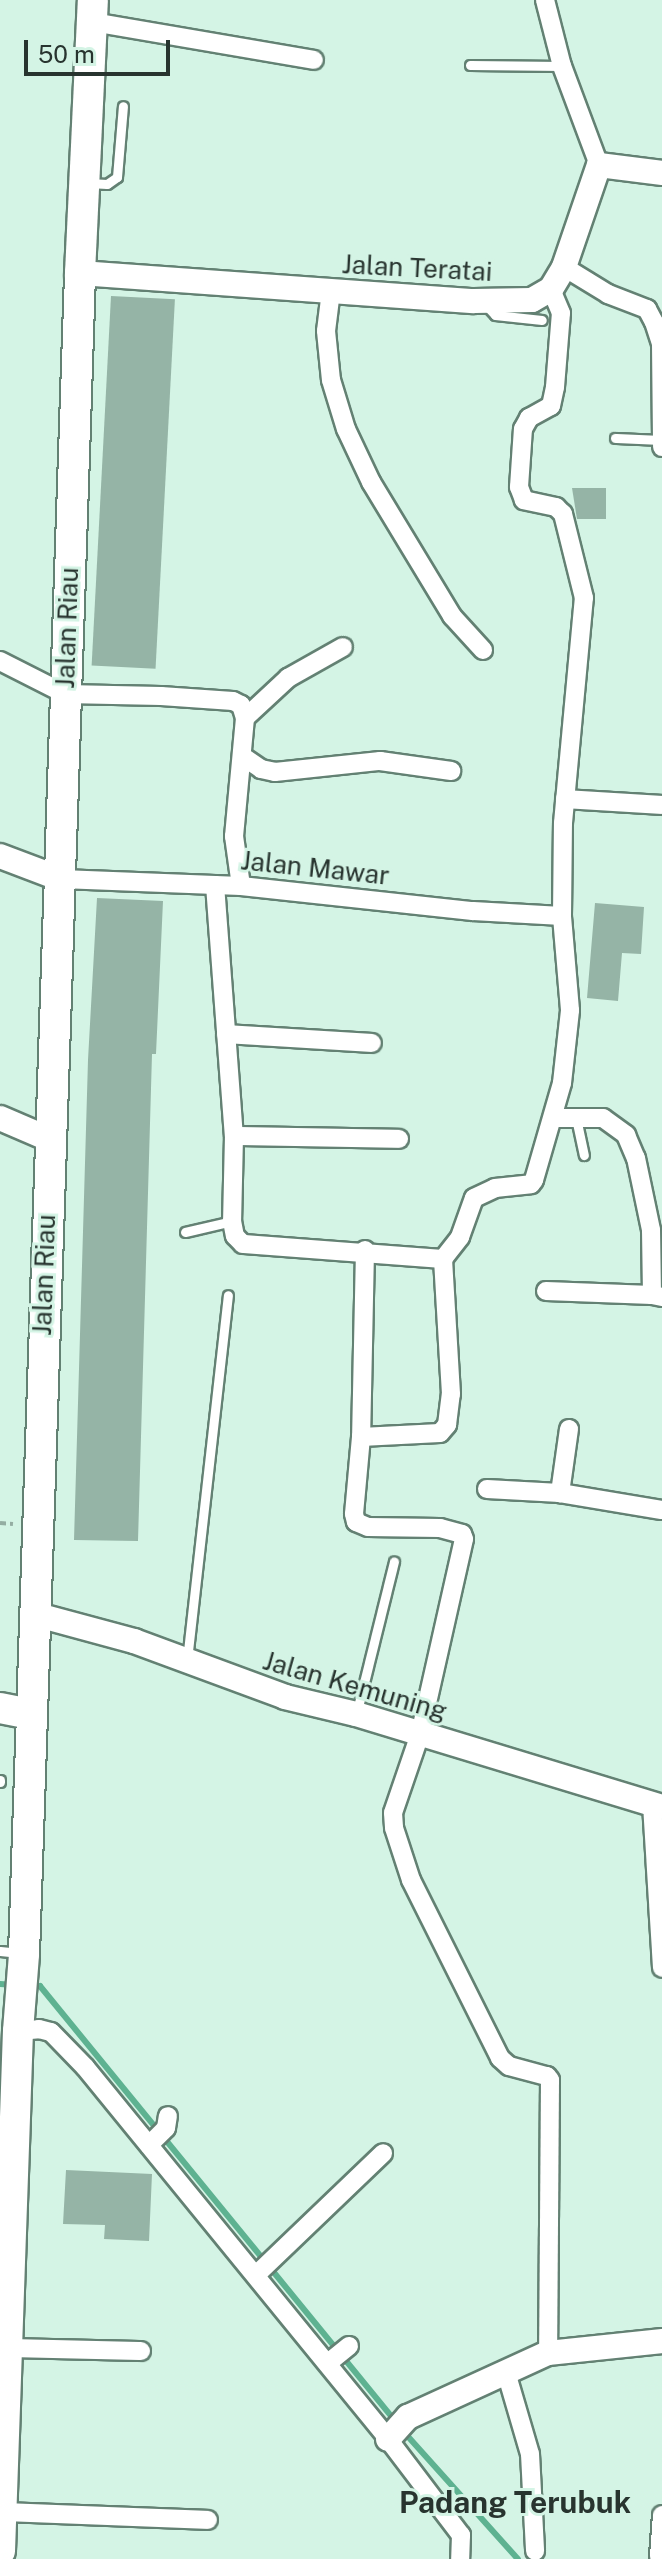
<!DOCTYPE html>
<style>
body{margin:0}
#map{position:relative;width:662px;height:2559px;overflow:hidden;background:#d4f4e5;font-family:"Public Sans",sans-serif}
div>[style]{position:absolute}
.stream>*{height:6px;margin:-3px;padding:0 3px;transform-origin:3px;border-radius:3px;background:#5eb291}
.building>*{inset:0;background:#95b4a6;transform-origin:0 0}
.path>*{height:4px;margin-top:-2px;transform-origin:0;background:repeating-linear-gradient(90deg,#94ada2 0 6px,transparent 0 10px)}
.roads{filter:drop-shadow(2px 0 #638173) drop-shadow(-2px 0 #638173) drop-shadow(0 2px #638173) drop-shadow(0 -2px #638173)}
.service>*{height:9px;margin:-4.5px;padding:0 4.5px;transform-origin:4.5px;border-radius:4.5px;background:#fff}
.minor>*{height:18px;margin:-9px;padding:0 9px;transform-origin:9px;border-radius:9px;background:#fff}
.tertiary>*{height:24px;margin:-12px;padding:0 12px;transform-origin:12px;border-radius:12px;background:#fff}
.primary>*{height:30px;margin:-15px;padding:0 15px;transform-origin:15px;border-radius:15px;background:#fff}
span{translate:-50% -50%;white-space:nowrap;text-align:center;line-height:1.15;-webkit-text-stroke:6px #d4f4e5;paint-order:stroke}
.street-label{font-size:26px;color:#28342f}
.quarter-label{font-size:30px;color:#28342f;font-weight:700}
.scale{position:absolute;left:24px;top:40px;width:146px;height:36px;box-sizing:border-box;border:4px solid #28342f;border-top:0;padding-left:10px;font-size:24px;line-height:28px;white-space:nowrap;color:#28342f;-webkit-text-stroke:6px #d4f4e5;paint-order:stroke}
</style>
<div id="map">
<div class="stream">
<div style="left:0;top:1984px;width:15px;rotate:4deg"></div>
<div style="left:30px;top:1986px;width:10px"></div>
<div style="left:40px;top:1986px;width:563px;rotate:50.77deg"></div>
<div style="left:403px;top:2431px;width:172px;rotate:48.1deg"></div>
</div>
<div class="building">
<div style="left:111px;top:296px;width:64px;height:370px;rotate:3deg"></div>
<div style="clip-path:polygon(572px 488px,606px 488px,606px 519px,577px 519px)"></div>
<div style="clip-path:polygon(97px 898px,163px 901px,156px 1054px,152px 1054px,138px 1541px,74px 1540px,88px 1060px)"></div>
<div style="clip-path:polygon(595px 903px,644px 907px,641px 954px,622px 953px,618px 1001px,587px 998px)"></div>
<div style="clip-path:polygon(66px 2170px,152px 2174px,149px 2241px,104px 2239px,105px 2225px,63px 2224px)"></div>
</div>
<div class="path">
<div style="left:0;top:1523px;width:13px;rotate:4deg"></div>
</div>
<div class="roads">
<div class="service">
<div style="left:470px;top:65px;width:92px;rotate:0.6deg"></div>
<div style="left:88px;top:183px;width:19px;rotate:3deg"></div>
<div style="left:107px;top:184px;width:12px;rotate:-35deg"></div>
<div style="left:117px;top:177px;width:71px;rotate:-85.2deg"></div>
<div style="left:484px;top:303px;width:16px;rotate:47deg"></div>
<div style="left:495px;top:315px;width:47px;rotate:6.1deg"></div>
<div style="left:615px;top:438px;width:47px;rotate:2.4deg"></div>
<div style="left:576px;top:1118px;width:38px;rotate:78deg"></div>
<div style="left:185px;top:1232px;width:48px;rotate:-13.2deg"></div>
<div style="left:187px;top:1660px;width:367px;rotate:-83.6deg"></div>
<div style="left:357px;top:1711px;width:154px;rotate:-76.1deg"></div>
<div style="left:0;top:1780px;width:2px;rotate:90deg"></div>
<div style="left:0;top:1951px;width:20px;rotate:6deg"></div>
</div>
<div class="minor">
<div style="left:545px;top:0;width:68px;rotate:75.6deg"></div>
<div style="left:562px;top:66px;width:106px;rotate:69.5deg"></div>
<div style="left:92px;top:22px;width:225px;rotate:9.7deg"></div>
<div style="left:564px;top:267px;width:52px;rotate:31.5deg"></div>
<div style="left:608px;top:294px;width:42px;rotate:21deg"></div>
<div style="left:647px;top:309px;width:15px;rotate:62deg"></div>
<div style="left:654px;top:322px;width:23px;rotate:72deg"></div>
<div style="left:661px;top:344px;width:103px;rotate:89.4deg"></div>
<div style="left:331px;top:291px;width:40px;rotate:97.1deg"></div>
<div style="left:326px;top:331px;width:49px;rotate:84.2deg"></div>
<div style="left:331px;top:380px;width:51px;rotate:73deg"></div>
<div style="left:346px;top:429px;width:59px;rotate:64.7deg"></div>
<div style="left:371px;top:482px;width:157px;rotate:58.8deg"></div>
<div style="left:452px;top:616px;width:46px;rotate:47.6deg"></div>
<div style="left:0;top:661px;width:73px;rotate:26.9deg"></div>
<div style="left:65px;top:694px;width:96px;rotate:1.2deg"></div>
<div style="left:161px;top:696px;width:72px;rotate:4deg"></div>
<div style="left:233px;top:701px;width:9px;rotate:27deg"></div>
<div style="left:241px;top:705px;width:14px;rotate:73deg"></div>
<div style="left:245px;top:718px;width:119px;rotate:95.3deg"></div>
<div style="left:234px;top:836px;width:50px;rotate:82deg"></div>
<div style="left:245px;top:718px;width:59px;rotate:-42.9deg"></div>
<div style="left:288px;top:678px;width:63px;rotate:-29.4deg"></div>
<div style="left:242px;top:756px;width:23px;rotate:34deg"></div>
<div style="left:261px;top:769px;width:14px;rotate:12deg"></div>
<div style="left:275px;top:772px;width:106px;rotate:-6deg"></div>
<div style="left:380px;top:761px;width:72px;rotate:8deg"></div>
<div style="left:565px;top:799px;width:97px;rotate:3.5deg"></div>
<div style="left:61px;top:879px;width:180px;rotate:2.2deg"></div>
<div style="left:241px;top:886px;width:233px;rotate:6.2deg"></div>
<div style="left:473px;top:911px;width:89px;rotate:3.2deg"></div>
<div style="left:215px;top:885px;width:252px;rotate:85.7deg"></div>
<div style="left:234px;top:1136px;width:85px;rotate:91.3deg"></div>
<div style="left:232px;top:1221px;width:15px;rotate:79deg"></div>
<div style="left:235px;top:1236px;width:11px;rotate:45deg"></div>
<div style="left:243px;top:1244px;width:201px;rotate:4.3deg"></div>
<div style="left:226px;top:1034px;width:146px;rotate:3.5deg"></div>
<div style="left:554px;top:1118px;width:49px"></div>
<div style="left:603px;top:1118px;width:29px;rotate:36deg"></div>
<div style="left:626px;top:1135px;width:25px;rotate:67deg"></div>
<div style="left:636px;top:1158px;width:74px;rotate:78.2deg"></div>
<div style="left:651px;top:1230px;width:65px;rotate:89.1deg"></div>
<div style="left:652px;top:1295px;width:10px;rotate:11deg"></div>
<div style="left:234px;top:1136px;width:165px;rotate:1deg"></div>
<div style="left:365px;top:1250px;width:187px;rotate:91.2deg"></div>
<div style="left:361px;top:1437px;width:77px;rotate:95.2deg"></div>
<div style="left:354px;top:1514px;width:8px;rotate:76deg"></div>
<div style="left:356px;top:1522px;width:13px;rotate:23deg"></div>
<div style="left:368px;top:1527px;width:72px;rotate:0.8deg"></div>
<div style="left:440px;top:1528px;width:23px;rotate:15deg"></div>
<div style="left:462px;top:1534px;width:5px;rotate:68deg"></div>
<div style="left:464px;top:1539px;width:200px;rotate:102.7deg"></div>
<div style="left:420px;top:1734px;width:83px;rotate:108.9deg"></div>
<div style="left:393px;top:1813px;width:15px;rotate:86deg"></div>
<div style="left:394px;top:1828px;width:55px;rotate:71.9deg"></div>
<div style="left:411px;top:1880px;width:199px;rotate:63.4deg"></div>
<div style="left:500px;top:2058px;width:12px;rotate:42deg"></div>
<div style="left:509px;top:2066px;width:39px;rotate:15deg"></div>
<div style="left:547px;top:2076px;width:5px;rotate:53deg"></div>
<div style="left:550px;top:2080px;width:273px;rotate:90.4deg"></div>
<div style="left:546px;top:1291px;width:106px;rotate:2.2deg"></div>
<div style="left:569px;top:1429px;width:65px;rotate:98deg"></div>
<div style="left:560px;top:1493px;width:103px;rotate:9.5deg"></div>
<div style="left:361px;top:1437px;width:79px;rotate:-2.9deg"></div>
<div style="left:440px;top:1433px;width:11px;rotate:-49deg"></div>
<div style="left:447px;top:1425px;width:31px;rotate:-83deg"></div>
<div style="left:451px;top:1394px;width:135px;rotate:-93.4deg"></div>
<div style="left:443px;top:1259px;width:28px;rotate:-52deg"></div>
<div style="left:460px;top:1237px;width:41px;rotate:-70.3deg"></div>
<div style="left:474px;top:1198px;width:23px;rotate:-25deg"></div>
<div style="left:495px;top:1188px;width:36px;rotate:-6deg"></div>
<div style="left:531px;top:1184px;width:5px;rotate:-53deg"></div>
<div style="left:534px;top:1180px;width:101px;rotate:-73.9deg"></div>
<div style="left:562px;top:1083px;width:73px;rotate:-83.7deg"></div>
<div style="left:570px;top:1010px;width:94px;rotate:-94.9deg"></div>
<div style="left:562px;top:916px;width:93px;rotate:-89.4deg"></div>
<div style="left:563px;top:823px;width:226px;rotate:-84.7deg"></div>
<div style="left:584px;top:598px;width:87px;rotate:-104deg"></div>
<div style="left:563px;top:514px;width:10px;rotate:-135deg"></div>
<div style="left:556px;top:507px;width:33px;rotate:-168deg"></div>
<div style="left:524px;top:500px;width:14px;rotate:-111deg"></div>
<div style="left:519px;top:487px;width:58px;rotate:-86.1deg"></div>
<div style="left:523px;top:429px;width:13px;rotate:-61deg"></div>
<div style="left:529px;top:418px;width:25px;rotate:-29deg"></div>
<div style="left:551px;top:406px;width:19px;rotate:-78deg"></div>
<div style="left:555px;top:387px;width:74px;rotate:-85.4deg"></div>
<div style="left:561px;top:313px;width:26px;rotate:-113deg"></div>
<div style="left:487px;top:1489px;width:73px;rotate:3.1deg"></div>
<div style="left:652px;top:1804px;width:164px;rotate:86.5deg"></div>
<div style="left:18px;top:2031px;width:21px;rotate:-5deg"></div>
<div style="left:39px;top:2029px;width:12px;rotate:14deg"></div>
<div style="left:51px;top:2032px;width:49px;rotate:45.8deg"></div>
<div style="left:85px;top:2067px;width:480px;rotate:50.8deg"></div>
<div style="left:388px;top:2439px;width:121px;rotate:52.8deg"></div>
<div style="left:461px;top:2535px;width:24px;rotate:92deg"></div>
<div style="left:149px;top:2145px;width:24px;rotate:-45deg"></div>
<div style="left:166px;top:2128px;width:12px;rotate:-81deg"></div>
<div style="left:256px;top:2275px;width:176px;rotate:-43.8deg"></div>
<div style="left:8px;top:2348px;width:133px;rotate:1.3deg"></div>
<div style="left:328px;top:2363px;width:27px;rotate:-39deg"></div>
<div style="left:506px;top:2372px;width:85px;rotate:73.7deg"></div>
<div style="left:530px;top:2454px;width:97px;rotate:87deg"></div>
<div style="left:2px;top:2512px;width:206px;rotate:2.2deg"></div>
<div style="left:659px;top:2557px;width:42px;rotate:-85.9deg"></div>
</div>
<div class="tertiary">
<div style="left:80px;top:273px;width:395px;rotate:4.1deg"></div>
<div style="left:474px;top:301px;width:58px;rotate:-1deg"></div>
<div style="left:532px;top:300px;width:22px;rotate:-30deg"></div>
<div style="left:551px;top:289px;width:26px;rotate:-59deg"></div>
<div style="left:564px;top:267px;width:108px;rotate:-71.1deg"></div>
<div style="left:599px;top:165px;width:64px;rotate:7.2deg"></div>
<div style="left:0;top:856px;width:65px;rotate:20.7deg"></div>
<div style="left:0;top:1118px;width:53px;rotate:23.2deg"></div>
<div style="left:34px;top:1614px;width:104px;rotate:15.1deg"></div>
<div style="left:134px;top:1641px;width:161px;rotate:20.3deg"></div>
<div style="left:285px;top:1697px;width:73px;rotate:13.5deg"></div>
<div style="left:356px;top:1714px;width:320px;rotate:16.9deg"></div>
<div style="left:388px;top:2439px;width:30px;rotate:-48deg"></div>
<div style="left:408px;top:2417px;width:154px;rotate:-24.6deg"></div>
<div style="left:548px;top:2353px;width:115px;rotate:-6deg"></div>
</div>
<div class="primary">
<div style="left:0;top:1708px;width:31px;rotate:11deg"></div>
<div style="left:0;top:2551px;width:520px;rotate:-88.02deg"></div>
<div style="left:18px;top:2031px;width:77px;rotate:-85.5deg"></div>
<div style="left:24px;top:1954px;width:1682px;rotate:-88.09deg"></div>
<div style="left:80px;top:273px;width:273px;rotate:-87.3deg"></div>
</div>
</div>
<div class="street-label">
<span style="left:417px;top:268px;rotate:3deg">Jalan Teratai</span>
<span style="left:67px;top:628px;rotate:-88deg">Jalan Riau</span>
<span style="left:315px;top:868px;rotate:6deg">Jalan Mawar</span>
<span style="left:44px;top:1275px;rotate:-88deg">Jalan Riau</span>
<span style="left:355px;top:1686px;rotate:16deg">Jalan Kemuning</span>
</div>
<div class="quarter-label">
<span style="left:515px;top:2502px">Padang Terubuk</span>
</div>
<div class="scale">50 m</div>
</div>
